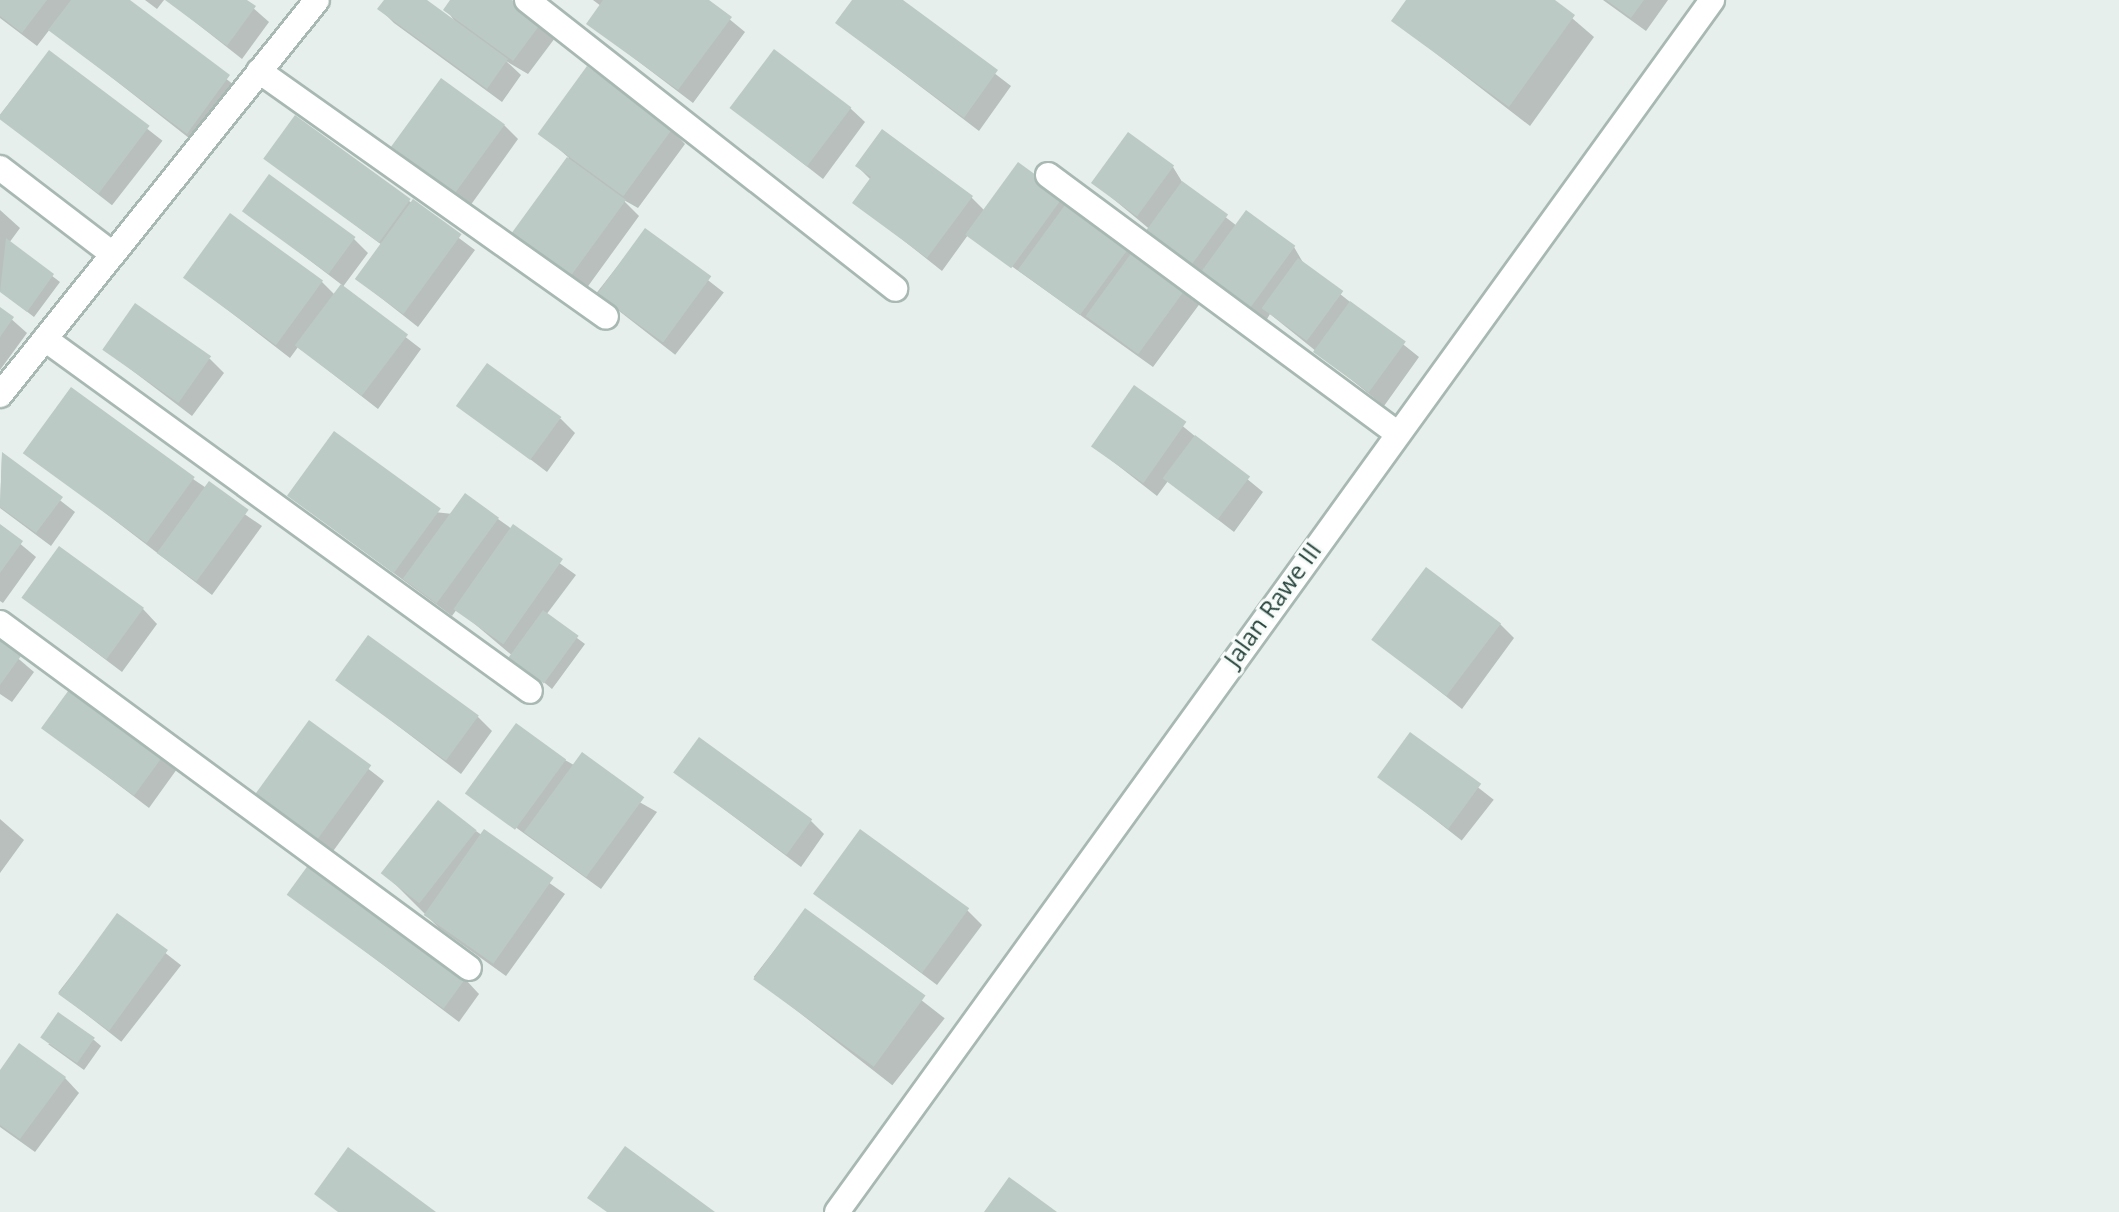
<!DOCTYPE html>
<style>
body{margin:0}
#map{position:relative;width:2119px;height:1212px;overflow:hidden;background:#e6efeb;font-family:"Open Sans",sans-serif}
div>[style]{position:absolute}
.shadow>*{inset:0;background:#0003;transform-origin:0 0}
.building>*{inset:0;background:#bbcac4;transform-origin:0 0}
.roads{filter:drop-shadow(2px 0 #a8b8b2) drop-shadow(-2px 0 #a8b8b2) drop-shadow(0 2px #a8b8b2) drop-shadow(0 -2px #a8b8b2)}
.minor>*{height:24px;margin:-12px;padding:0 12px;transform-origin:12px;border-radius:12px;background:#fff}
span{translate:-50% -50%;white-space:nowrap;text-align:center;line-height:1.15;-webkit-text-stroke:6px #f7fbf9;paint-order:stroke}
.street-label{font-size:24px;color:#24423a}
</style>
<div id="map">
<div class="shadow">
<div style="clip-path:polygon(0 0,127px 0,249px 97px,208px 153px,50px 29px,37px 46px,0 18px)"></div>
<div style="clip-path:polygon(145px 0,164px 0,157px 9px)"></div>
<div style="clip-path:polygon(167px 0,244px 0,269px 22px,242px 59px)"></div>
<div style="clip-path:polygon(386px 0,423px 0,458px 26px,446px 9px,452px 0,509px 0,555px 38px,528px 74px,506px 61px,521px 75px,502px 102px,394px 23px,380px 9px)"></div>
<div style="clip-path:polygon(593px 0,706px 0,745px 32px,693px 103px,589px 24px,601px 6px)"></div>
<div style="clip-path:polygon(854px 0,899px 0,1011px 86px,979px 131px,837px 23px)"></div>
<div style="clip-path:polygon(1408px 0,1551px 0,1594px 37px,1530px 126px,1394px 21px)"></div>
<div style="clip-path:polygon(1603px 0,1668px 0,1646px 31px)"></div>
<div style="left:49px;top:52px;width:144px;height:82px;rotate:38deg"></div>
<div style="clip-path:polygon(850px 108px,865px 122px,823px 179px,733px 109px)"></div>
<div style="clip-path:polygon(504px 125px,518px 139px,470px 206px,394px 147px)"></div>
<div style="clip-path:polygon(671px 129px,685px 144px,638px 208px,622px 199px,639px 216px,586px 289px,514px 234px,569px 158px,541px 133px)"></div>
<div style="clip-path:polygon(266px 158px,409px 201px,475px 250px,418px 327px,357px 279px,382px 245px)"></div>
<div style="clip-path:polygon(1018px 165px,1201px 302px,1153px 367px,968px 235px,942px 271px,855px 202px,871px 180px,857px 166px,971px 197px,985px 211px)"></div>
<div style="clip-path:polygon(1173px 167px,1184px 185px,1237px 226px,1246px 213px,1294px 247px,1305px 266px,1419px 357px,1384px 406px,1270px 314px,1264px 324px,1094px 183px)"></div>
<div style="clip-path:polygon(0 210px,20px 228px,9px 243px,60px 282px,34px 317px,0 291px)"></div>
<div style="clip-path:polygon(245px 211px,354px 239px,368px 253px,342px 288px,421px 349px,378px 409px,298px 347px,290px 358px,186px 278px,322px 282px,335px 295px,342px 285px)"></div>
<div style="left:645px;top:231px;width:100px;height:79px;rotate:38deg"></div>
<div style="clip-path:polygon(0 309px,27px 333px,0 370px)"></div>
<div style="clip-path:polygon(104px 349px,210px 359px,224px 373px,192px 416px)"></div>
<div style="clip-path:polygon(1135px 387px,1263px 492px,1234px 532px,1168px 481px,1157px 496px,1093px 446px)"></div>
<div style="clip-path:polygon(459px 405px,561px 419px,575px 433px,547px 472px)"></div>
<div style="clip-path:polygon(26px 452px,193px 479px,262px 526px,212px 595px)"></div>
<div style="clip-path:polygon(2px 455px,75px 512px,51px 546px,0 508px)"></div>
<div style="clip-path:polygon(289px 496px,498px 519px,576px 575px,546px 615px,585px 644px,552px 689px,457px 609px,452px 616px)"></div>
<div style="clip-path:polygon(0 527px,36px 557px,3px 603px,0 601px)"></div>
<div style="clip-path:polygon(24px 598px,143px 609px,157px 624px,122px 672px)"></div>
<div style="clip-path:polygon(1500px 624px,1514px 638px,1462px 709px,1375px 640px)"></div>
<div style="clip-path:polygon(0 643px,34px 672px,12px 702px,0 694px)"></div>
<div style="clip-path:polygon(338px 680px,478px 717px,492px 731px,461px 774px)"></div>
<div style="clip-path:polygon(309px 723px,384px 781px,331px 854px,270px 810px)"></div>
<div style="clip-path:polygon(44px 728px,163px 755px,177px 769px,149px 808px)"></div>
<div style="left:1411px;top:735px;width:105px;height:52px;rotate:38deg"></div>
<div style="clip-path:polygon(565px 760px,657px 812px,601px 889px,468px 793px)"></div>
<div style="clip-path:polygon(676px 773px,810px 820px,824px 834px,801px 867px)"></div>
<div style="clip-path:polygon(0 819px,24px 840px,0 873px)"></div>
<div style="clip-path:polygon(476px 831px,565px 894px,506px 976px,439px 928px,386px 875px)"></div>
<div style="clip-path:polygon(289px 894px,465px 979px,479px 994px,459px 1022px)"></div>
<div style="clip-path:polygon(816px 894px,967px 910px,982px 925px,937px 985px)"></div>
<div style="left:806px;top:910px;width:176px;height:85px;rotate:38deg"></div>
<div style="left:118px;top:916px;width:80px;height:97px;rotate:38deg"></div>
<div style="clip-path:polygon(94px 1040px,101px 1046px,84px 1070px,48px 1044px)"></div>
<div style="clip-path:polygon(0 1073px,65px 1078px,79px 1093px,35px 1152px,0 1127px)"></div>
</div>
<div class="building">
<div style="clip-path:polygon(0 0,47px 0,22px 33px,0 16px)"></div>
<div style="clip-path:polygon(71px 0,130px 0,230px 75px,187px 134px,48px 30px)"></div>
<div style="clip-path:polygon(165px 0,247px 0,256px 6px,227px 46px)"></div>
<div style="clip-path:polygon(384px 0,427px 0,508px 59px,487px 89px,377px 9px)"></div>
<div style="clip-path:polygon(450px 0,512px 0,542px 22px,513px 61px,443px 10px)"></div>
<div style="clip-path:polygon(603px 0,709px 0,732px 17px,678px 90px,586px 24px)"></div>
<div style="clip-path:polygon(852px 0,903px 0,998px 70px,964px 118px,835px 23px)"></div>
<div style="clip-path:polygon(1406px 0,1555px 0,1575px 15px,1509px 107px,1391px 21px)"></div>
<div style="clip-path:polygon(1606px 0,1644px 0,1631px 18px)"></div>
<div style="left:774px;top:49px;width:97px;height:74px;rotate:37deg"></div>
<div style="left:49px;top:50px;width:126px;height:85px;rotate:37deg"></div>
<div style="left:587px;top:66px;width:106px;height:84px;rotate:36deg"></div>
<div style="left:441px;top:78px;width:79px;height:85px;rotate:36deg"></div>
<div style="left:295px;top:115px;width:143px;height:54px;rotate:36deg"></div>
<div style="clip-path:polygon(882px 129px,973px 196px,927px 258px,852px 203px,871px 177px,855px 166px)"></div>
<div style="left:1128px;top:132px;width:57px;height:63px;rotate:36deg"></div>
<div style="left:567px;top:157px;width:73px;height:95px;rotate:36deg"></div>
<div style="left:1018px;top:162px;width:57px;height:90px;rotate:36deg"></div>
<div style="left:269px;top:174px;width:107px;height:46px;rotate:36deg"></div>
<div style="left:1182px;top:181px;width:57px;height:62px;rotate:36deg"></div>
<div style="left:1070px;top:198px;width:77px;height:89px;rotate:36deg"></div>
<div style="left:413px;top:199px;width:60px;height:99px;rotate:36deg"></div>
<div style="left:1246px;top:210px;width:61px;height:80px;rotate:36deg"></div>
<div style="left:230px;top:213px;width:115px;height:80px;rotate:36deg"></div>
<div style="left:645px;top:228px;width:82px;height:82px;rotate:36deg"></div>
<div style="clip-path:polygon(6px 238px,54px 274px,27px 312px,0 292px)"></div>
<div style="left:1135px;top:248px;width:65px;height:84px;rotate:36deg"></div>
<div style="left:1298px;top:258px;width:56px;height:62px;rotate:36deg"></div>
<div style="left:341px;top:284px;width:84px;height:77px;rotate:37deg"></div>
<div style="left:1350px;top:301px;width:69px;height:63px;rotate:36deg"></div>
<div style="left:135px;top:303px;width:93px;height:57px;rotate:35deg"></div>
<div style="clip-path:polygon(0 307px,14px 317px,0 337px)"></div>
<div style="left:487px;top:363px;width:92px;height:53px;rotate:36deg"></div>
<div style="left:1134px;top:385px;width:64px;height:75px;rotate:35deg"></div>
<div style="left:71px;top:387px;width:153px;height:82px;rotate:36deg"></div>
<div style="left:334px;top:431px;width:132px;height:80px;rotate:36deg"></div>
<div style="left:1195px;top:435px;width:69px;height:54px;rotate:37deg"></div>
<div style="clip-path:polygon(2px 452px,63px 497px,36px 533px,0 507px)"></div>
<div style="left:209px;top:481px;width:49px;height:89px;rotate:36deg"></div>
<div style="left:465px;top:493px;width:42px;height:106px;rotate:36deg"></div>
<div style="clip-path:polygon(0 524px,23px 541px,0 573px)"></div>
<div style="left:513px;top:524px;width:61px;height:104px;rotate:35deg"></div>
<div style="left:59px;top:546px;width:105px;height:64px;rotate:36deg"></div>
<div style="left:1426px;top:567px;width:94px;height:91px;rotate:37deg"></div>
<div style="left:543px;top:610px;width:44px;height:59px;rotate:36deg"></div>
<div style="left:368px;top:635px;width:137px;height:56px;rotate:36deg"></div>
<div style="clip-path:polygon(0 640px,21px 656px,0 685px)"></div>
<div style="left:71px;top:687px;width:115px;height:51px;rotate:36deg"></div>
<div style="left:309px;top:720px;width:77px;height:94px;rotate:36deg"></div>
<div style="left:516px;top:723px;width:62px;height:87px;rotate:36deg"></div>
<div style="left:1410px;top:732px;width:88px;height:56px;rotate:36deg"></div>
<div style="left:699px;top:737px;width:140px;height:44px;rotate:36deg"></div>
<div style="left:582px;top:752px;width:77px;height:99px;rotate:36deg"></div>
<div style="left:438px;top:800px;width:49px;height:93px;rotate:38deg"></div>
<div style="left:484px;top:829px;width:85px;height:105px;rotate:35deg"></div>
<div style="left:860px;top:829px;width:135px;height:80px;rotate:36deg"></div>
<div style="left:309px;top:864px;width:194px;height:38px;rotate:36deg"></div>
<div style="left:805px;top:908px;width:149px;height:88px;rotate:36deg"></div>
<div style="left:117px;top:913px;width:63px;height:100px;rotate:36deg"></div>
<div style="left:58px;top:1012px;width:45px;height:31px;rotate:35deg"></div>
<div style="clip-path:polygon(19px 1043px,66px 1077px,20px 1139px,0 1125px,0 1070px)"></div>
<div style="clip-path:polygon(625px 1146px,715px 1212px,607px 1212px,587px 1198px)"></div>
<div style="clip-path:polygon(348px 1147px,436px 1212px,338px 1212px,314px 1194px)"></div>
<div style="clip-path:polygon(1009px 1177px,1057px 1212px,984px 1212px)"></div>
</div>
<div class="roads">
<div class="minor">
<div style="left:527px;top:0;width:468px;rotate:38.1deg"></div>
<div style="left:259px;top:71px;width:425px;rotate:35.3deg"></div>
<div style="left:0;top:168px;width:138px;rotate:37.4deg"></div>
<div style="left:1048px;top:175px;width:432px;rotate:36.5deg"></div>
<div style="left:45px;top:339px;width:599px;rotate:35.97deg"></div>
<div style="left:0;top:395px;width:506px;rotate:-51.25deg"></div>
<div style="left:0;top:623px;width:582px;rotate:36.34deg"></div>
<div style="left:837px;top:1212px;width:1495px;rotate:-54.17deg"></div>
</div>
</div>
<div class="street-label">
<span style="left:1272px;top:604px;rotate:-54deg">Jalan Rawe III</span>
</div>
</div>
